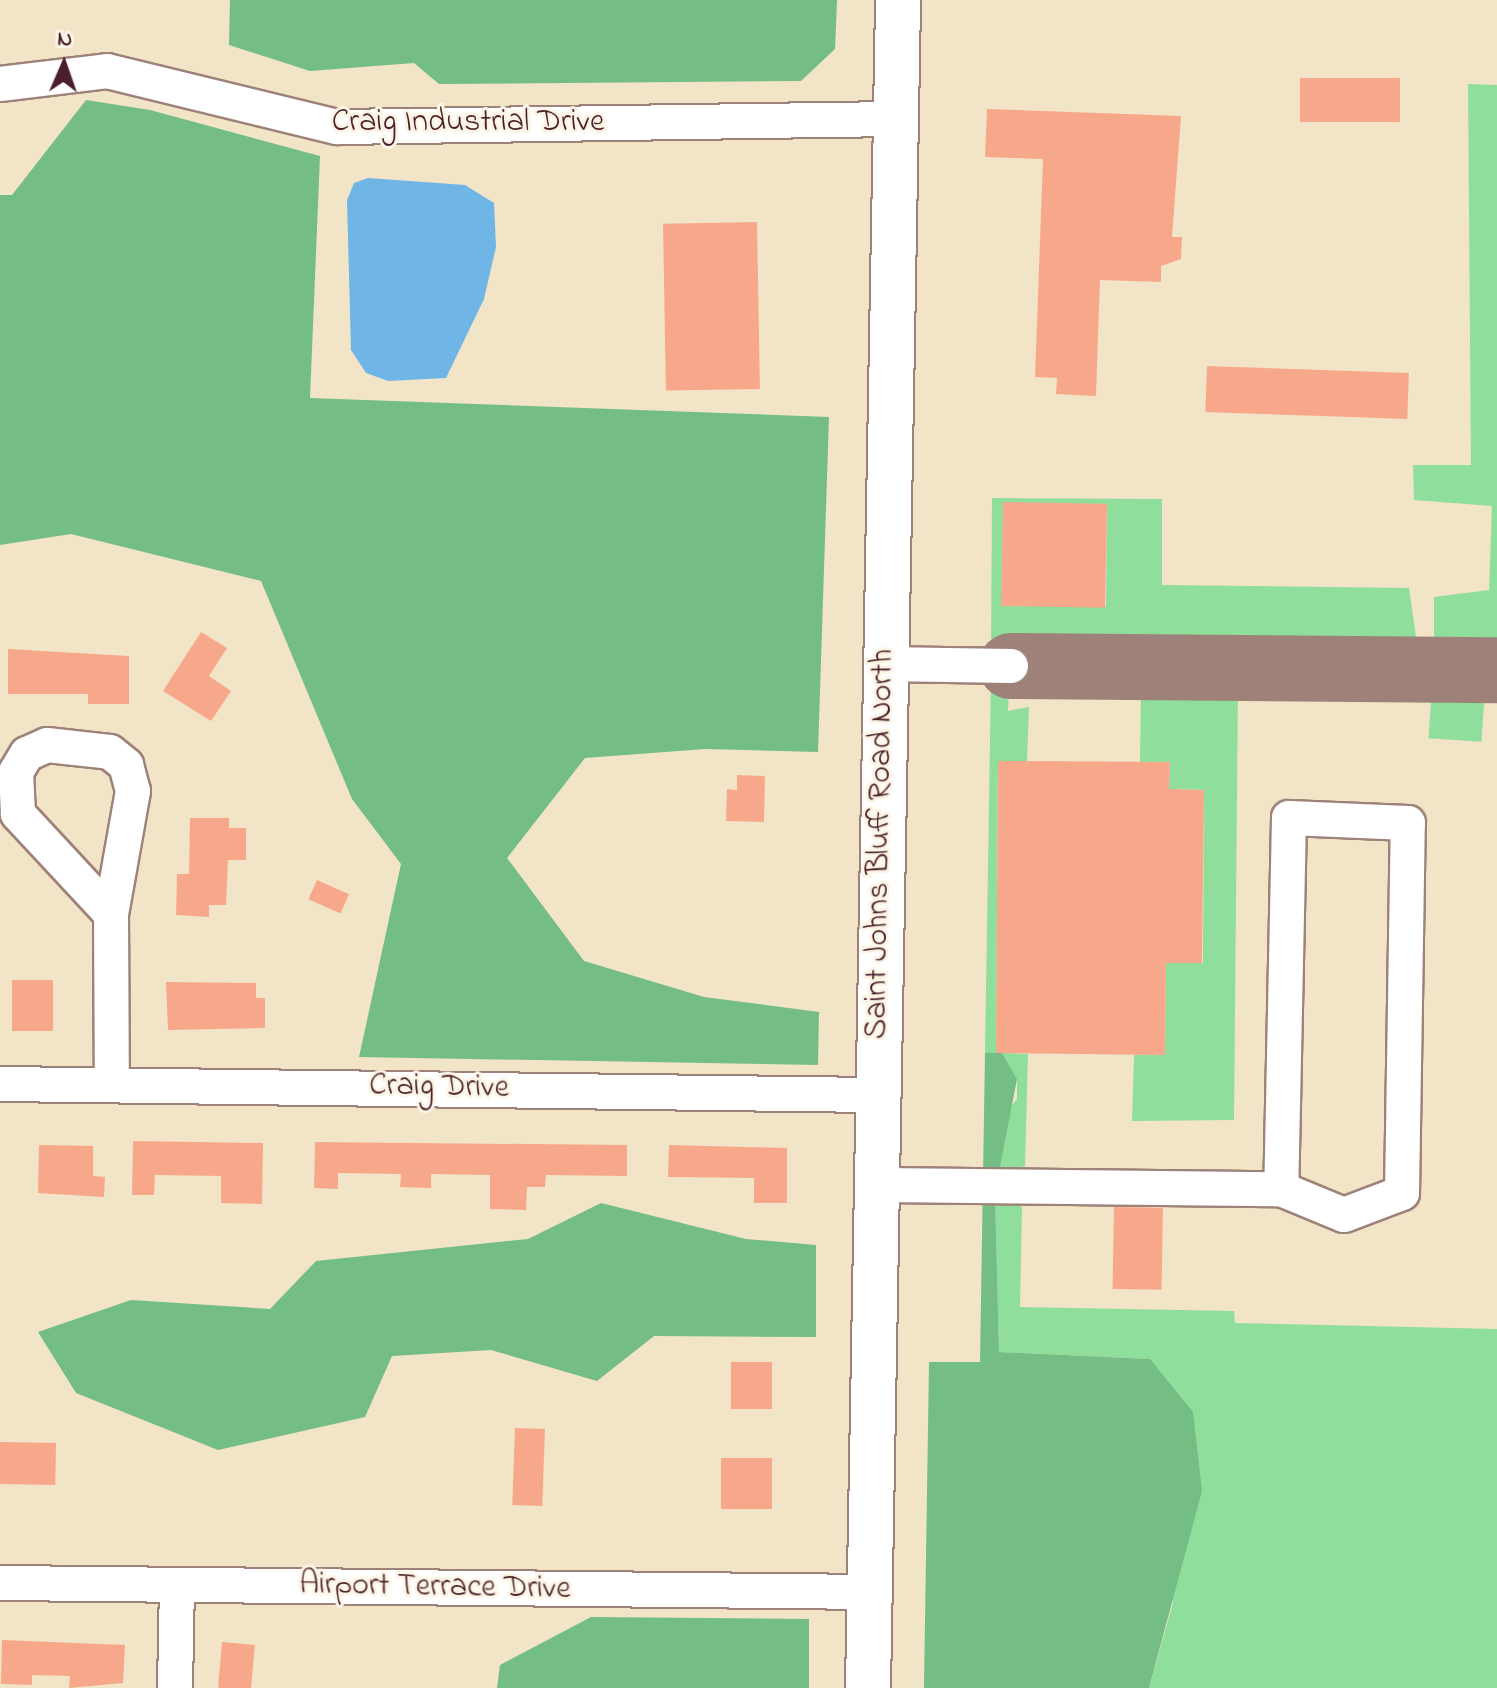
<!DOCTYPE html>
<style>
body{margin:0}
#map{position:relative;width:1497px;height:1688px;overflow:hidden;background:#f2e4c7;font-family:"Indie Flower",sans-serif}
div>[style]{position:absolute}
.green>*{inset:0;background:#90de9c;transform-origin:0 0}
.forest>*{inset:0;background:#74bd84}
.water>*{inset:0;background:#6fb6e6}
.taxiway>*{height:66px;margin:-33px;padding:0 33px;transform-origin:33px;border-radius:33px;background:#9e8279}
.building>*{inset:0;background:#f8a88a;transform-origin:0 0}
.roads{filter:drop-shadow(2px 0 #9e8279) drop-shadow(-2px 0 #9e8279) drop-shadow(0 2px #9e8279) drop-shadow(0 -2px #9e8279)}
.minor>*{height:34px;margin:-17px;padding:0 17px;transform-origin:17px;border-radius:17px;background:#fff}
.major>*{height:44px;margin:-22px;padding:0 22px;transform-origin:22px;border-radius:22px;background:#fff}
span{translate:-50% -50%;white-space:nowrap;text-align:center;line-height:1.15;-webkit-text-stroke:6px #fcf5e5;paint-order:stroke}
.street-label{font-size:32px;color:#4a1f2b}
.north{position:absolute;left:24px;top:24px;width:80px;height:80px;-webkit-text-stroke:6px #fcf5e5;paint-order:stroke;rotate:2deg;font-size:22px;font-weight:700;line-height:32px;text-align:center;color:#4a1f2b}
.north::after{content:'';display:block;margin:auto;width:28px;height:36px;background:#4a1f2b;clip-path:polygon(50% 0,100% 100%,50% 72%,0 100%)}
</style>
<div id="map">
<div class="green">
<div style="clip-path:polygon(1468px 84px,1497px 85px,1497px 650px,1444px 650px,1434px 641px,1434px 597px,1489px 590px,1492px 506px,1414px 500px,1413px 465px,1471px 465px)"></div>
<div style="clip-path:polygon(evenodd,992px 498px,1162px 499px,1162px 585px,1409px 588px,1416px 637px,1405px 650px,1027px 647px,1021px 655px,991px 656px,992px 498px,1107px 503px,1106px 606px,1003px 605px,1107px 503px)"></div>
<div style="clip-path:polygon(1011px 676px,1020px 688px,1009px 693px,1008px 711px,1029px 707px,1027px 761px,998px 761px,996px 1054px,985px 1053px,991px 677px)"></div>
<div style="clip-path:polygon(1141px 689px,1238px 689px,1234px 1120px,1132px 1121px,1134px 1055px,1165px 1055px,1166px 963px,1203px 963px,1204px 790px,1169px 789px,1170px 763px,1140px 762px)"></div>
<div style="left:1485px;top:690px;width:52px;height:53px;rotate:94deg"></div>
<div style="clip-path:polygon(1002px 1053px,1028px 1054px,1025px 1166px,997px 1176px,1006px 1113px,1017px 1099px,1017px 1079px)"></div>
<div style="clip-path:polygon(995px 1192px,1016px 1193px,1022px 1208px,1020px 1307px,1234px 1311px,1235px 1323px,1497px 1329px,1497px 1688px,1149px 1688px,1173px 1603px,1150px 1359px,999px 1352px)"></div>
</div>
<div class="forest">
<div style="clip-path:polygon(230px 0,837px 0,835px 49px,801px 81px,439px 84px,414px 63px,310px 71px,229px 45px)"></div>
<div style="clip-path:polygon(86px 100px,150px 110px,320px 156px,310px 398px,829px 417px,818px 752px,705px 749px,585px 758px,507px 858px,584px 961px,704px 997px,819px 1012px,818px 1065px,359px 1057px,401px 864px,352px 799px,261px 581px,71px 534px,0 545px,0 195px,12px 195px)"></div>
<div style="clip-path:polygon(985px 1053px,1002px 1053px,1017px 1079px,995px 1192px,999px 1352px,1150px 1359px,1193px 1412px,1202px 1491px,1149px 1688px,924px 1688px,929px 1362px,980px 1362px)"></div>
<div style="clip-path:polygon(601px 1203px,746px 1239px,816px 1245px,816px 1337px,654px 1336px,597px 1381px,491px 1350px,392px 1356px,365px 1417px,218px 1450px,76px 1393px,38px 1332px,131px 1300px,270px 1309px,316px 1261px,528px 1239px)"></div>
<div style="clip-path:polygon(591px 1617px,809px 1619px,809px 1688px,497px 1688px,500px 1665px)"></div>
</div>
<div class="water">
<div style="clip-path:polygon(368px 178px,465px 185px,494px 203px,496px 247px,484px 299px,446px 378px,388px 381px,366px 373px,351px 350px,347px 200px,354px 183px)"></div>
</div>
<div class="taxiway">
<div style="left:1011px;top:666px;width:486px;rotate:0.5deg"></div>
</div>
<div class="building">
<div style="left:1300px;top:78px;width:100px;height:44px"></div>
<div style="clip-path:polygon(987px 109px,1181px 116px,1172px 237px,1182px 237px,1181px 259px,1161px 266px,1161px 282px,1100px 280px,1096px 396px,1056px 394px,1057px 378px,1035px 377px,1043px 159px,985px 157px)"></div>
<div style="left:757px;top:222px;width:167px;height:94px;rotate:89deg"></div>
<div style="left:1207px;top:366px;width:202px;height:46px;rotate:2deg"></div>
<div style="left:1003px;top:502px;width:104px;height:104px;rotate:1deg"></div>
<div style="clip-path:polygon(201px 632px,227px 648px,209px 676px,231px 691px,211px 721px,163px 691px)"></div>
<div style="clip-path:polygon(8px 649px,129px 656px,129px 704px,88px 704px,88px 694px,8px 694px)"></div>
<div style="clip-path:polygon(998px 761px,1170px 762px,1169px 789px,1204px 790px,1202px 963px,1166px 963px,1165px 1055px,996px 1053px)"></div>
<div style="clip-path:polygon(737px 775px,765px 776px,764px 822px,726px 821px,727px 789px,737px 790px)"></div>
<div style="clip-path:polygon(190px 818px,229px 818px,229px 828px,246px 828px,246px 860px,228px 860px,226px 905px,209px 905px,209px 917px,176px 915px,177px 874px,189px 874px)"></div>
<div style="left:317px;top:880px;width:35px;height:21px;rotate:24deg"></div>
<div style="left:53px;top:980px;width:51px;height:41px;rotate:90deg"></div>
<div style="clip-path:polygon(166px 982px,256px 983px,256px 998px,265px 998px,265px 1028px,168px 1030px)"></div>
<div style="clip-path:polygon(133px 1141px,263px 1143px,262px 1204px,221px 1203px,221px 1176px,155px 1175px,154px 1195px,132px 1195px)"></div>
<div style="clip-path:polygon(315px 1142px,627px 1145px,627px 1176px,546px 1175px,545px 1187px,527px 1187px,526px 1210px,490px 1209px,490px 1175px,431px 1174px,431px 1188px,400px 1187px,401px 1174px,338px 1173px,338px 1189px,314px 1188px)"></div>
<div style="clip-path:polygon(39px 1145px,93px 1146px,93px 1176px,105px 1177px,104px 1197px,38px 1193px)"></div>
<div style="clip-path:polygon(669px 1145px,787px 1148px,787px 1203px,754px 1203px,754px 1178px,668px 1177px)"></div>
<div style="left:1114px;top:1207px;width:49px;height:82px;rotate:1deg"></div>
<div style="left:731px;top:1362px;width:41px;height:47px"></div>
<div style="left:515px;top:1428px;width:30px;height:77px;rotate:2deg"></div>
<div style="left:0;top:1442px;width:56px;height:42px;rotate:1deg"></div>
<div style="left:721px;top:1458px;width:51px;height:51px"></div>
<div style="clip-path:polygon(2px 1640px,125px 1645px,123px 1683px,69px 1688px,70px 1676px,32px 1675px,32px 1685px,1px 1684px)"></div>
<div style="left:222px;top:1642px;width:33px;height:46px;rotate:5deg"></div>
</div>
<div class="roads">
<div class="minor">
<div style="left:0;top:84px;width:108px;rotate:-6.9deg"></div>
<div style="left:107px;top:71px;width:237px;rotate:13.7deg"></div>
<div style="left:337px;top:127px;width:559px;rotate:-0.82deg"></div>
<div style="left:883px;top:664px;width:128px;rotate:0.9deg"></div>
<div style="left:111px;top:914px;width:137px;rotate:-132.9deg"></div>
<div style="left:18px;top:814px;width:42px;rotate:-92.7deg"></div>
<div style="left:16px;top:772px;width:21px;rotate:-59deg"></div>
<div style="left:27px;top:754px;width:22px;rotate:-24deg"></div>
<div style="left:47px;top:745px;width:63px;rotate:6.3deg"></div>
<div style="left:110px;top:752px;width:21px;rotate:39deg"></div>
<div style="left:126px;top:765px;width:27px;rotate:75deg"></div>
<div style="left:133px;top:791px;width:125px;rotate:100.1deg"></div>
<div style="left:111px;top:914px;width:170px;rotate:89.7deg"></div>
<div style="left:0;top:1084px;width:878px;rotate:0.72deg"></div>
<div style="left:876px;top:1185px;width:405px;rotate:0.6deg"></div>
<div style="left:1281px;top:1189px;width:68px;rotate:22.4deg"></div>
<div style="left:1344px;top:1215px;width:62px;rotate:-20.8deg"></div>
<div style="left:1402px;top:1193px;width:370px;rotate:-89.1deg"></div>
<div style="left:1408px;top:823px;width:119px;rotate:-177.6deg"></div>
<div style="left:1289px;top:818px;width:371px;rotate:91.2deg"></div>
<div style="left:0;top:1583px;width:869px;rotate:0.59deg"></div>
<div style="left:175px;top:1688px;width:103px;rotate:-88.9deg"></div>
</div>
<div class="major">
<div style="left:868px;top:1688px;width:1688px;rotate:-88.98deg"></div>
</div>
</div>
<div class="street-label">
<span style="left:468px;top:123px">Craig Industrial Drive</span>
<span style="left:881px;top:844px;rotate:-89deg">Saint Johns Bluff Road North</span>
<span style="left:439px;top:1088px;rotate:1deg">Craig Drive</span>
<span style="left:435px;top:1588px;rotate:1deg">Airport Terrace Drive</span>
</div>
<div class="north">N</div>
</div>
